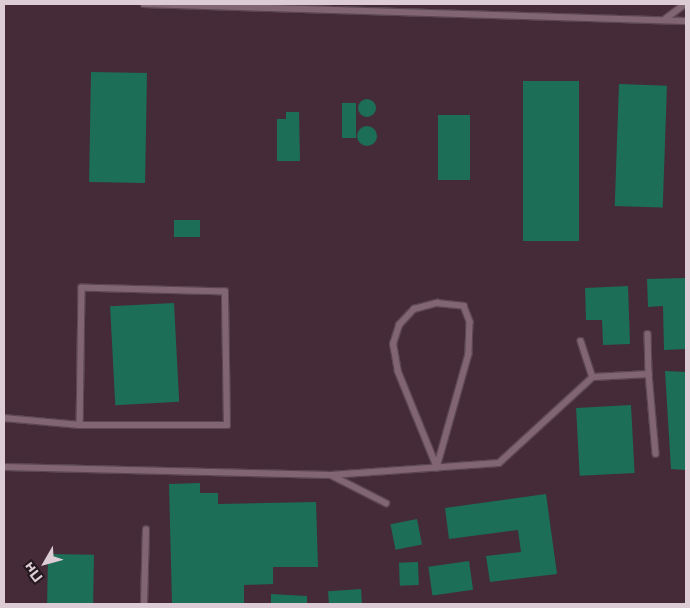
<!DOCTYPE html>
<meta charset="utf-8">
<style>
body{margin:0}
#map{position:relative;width:690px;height:608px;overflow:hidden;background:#452b38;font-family:Montserrat,sans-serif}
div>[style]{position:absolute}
.building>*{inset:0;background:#1c6e57;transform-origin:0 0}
.round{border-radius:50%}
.roads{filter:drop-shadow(1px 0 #5c4752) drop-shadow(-1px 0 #5c4752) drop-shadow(0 1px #5c4752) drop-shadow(0 -1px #5c4752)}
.service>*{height:5.5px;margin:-2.75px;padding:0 2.75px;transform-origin:2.75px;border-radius:2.75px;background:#826573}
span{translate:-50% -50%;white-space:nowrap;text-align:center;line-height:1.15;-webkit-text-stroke:5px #23181d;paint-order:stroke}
.frame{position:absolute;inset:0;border:5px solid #ddccd4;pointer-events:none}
.north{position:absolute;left:20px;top:538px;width:50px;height:50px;-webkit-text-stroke:4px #23181d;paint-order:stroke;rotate:232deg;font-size:14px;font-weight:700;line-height:20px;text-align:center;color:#ddccd4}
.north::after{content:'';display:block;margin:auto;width:18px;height:22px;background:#ddccd4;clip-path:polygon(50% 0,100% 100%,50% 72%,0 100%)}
</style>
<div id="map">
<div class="building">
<div style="left:91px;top:72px;width:56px;height:110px;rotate:1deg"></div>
<div style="left:523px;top:81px;width:56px;height:160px"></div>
<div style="left:619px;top:84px;width:48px;height:122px;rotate:2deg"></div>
<div class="round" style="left:358px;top:99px;width:18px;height:18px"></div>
<div style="left:342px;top:103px;width:14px;height:35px"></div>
<div style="clip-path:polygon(286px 112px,299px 112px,300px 161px,277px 161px,277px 119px,286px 119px)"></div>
<div style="left:438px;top:115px;width:32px;height:65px"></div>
<div class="round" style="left:357px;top:126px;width:20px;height:20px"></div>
<div style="left:174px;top:220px;width:26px;height:17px"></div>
<div style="clip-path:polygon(686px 278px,686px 349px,664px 350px,663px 306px,648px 307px,647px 279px)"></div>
<div style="clip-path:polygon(628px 286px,630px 344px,603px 345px,602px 320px,586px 320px,585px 288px)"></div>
<div style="left:174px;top:303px;width:99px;height:64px;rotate:87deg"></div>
<div style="clip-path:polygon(665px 371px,686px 372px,686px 470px,671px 469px)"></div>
<div style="left:631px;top:405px;width:68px;height:55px;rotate:87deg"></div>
<div style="clip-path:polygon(200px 483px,200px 493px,218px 493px,218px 504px,316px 502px,318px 567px,273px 567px,273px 584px,244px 585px,244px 604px,172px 604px,169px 484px)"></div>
<div style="clip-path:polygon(546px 494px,557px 574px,490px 582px,486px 556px,521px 552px,518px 530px,449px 539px,445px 508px)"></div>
<div style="left:417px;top:519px;width:26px;height:27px;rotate:79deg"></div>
<div style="left:48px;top:554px;width:46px;height:50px;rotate:1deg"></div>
<div style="left:469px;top:561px;width:29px;height:41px;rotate:82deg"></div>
<div style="left:418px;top:562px;width:23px;height:19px;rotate:88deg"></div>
<div style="left:361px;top:589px;width:15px;height:33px;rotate:86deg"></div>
<div style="clip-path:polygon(271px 594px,307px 596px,307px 604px,271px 604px)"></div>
</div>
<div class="roads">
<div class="service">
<div style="left:144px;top:4px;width:542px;rotate:1.8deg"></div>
<div style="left:664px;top:20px;width:26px;rotate:-37deg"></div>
<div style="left:437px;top:303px;width:27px;rotate:6deg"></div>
<div style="left:464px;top:306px;width:17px;rotate:69deg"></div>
<div style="left:470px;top:322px;width:32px;rotate:92deg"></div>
<div style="left:469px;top:354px;width:118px;rotate:105.7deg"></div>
<div style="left:437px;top:468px;width:104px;rotate:-112.1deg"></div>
<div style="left:398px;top:372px;width:28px;rotate:-100deg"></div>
<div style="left:393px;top:344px;width:20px;rotate:-72deg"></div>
<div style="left:399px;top:325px;width:22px;rotate:-47deg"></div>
<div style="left:414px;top:309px;width:24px;rotate:-15deg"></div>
<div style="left:648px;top:334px;width:40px;rotate:88.6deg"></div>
<div style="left:581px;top:341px;width:38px;rotate:72deg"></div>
<div style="left:4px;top:418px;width:76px;rotate:5.3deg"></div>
<div style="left:80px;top:425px;width:147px"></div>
<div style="left:227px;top:425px;width:133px;rotate:-90.9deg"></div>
<div style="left:225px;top:292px;width:143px;rotate:-178.4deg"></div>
<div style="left:82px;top:288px;width:137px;rotate:90.8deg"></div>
<div style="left:4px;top:467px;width:327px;rotate:1.4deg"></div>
<div style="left:331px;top:475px;width:62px;rotate:27deg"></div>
<div style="left:331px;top:475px;width:168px;rotate:-4.1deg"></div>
<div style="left:499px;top:463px;width:127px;rotate:-42.5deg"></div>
<div style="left:593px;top:377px;width:56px;rotate:-3.1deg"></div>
<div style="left:649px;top:374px;width:80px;rotate:85deg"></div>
<div style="left:144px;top:604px;width:74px;rotate:-88.5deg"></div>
</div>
</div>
<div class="frame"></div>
<div class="north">Пн</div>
</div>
